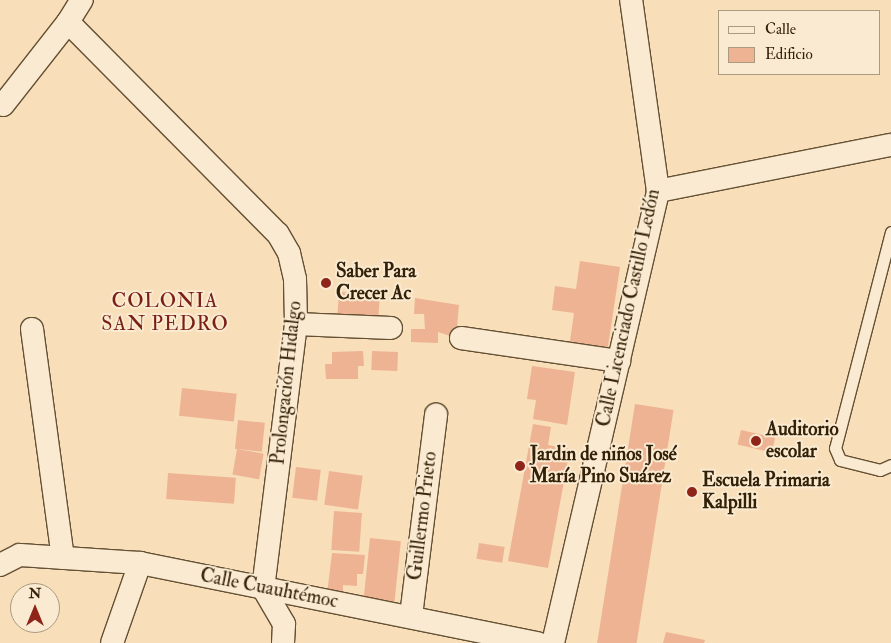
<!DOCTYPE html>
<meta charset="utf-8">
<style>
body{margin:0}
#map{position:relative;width:891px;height:643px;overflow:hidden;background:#f8deb9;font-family:"IM FELL Double Pica",serif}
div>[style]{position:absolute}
.building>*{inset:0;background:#eeb393;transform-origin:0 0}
.roads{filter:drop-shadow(1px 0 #645033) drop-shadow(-1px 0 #645033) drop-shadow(0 1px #645033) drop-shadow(0 -1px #645033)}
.service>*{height:11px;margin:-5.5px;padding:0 5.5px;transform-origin:5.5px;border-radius:5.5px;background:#faead2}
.minor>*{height:22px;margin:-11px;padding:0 11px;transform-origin:11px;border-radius:11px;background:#faead2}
.dots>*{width:14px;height:14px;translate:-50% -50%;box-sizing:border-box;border:2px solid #faead2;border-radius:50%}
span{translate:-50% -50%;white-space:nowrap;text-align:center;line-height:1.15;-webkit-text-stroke:4px #faead2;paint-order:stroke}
.poi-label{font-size:19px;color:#322106;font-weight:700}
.left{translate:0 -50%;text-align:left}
.street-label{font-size:19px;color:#322106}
.neighbourhood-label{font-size:20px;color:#7a1f14;letter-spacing:1px}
.legend{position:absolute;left:718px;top:10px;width:162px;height:65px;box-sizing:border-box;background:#faead2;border:1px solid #aa9a80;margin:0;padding:6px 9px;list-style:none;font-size:15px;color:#322106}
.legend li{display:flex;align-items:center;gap:10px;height:25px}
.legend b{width:25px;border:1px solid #aa9a80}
.north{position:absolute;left:10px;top:583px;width:50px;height:50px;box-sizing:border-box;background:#faead2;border:1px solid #aa9a80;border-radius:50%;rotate:0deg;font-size:14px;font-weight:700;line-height:20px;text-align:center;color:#322106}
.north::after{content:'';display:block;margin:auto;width:18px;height:22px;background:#8f2418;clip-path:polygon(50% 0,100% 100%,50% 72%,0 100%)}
</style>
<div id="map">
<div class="building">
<div style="clip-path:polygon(580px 261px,620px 267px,607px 353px,569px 348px,574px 313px,552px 310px,555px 286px,576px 289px)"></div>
<div style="left:339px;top:292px;width:41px;height:32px;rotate:4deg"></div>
<div style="clip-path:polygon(415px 298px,459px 305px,456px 338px,438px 332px,438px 343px,411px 342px,411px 329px,425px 329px,424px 314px,414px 314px)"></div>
<div style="clip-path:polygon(363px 351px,364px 366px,358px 366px,358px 379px,326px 379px,325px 364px,332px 364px,332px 352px)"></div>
<div style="left:372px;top:351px;width:26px;height:19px;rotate:2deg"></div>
<div style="clip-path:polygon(532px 366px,575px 372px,567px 425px,533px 419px,536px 400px,527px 399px)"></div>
<div style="left:182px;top:388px;width:55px;height:28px;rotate:6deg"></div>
<div style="left:635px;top:404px;width:39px;height:246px;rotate:9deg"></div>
<div style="left:238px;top:420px;width:27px;height:29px;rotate:6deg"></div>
<div style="clip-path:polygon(533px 424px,551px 427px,548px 445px,570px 449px,548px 568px,508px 561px)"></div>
<div style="left:741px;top:430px;width:35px;height:15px;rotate:13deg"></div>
<div style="left:237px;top:449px;width:27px;height:26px;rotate:10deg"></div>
<div style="left:296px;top:467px;width:25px;height:31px;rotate:7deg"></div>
<div style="left:329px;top:471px;width:34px;height:34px;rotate:8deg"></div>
<div style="left:168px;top:473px;width:68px;height:26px;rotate:4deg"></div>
<div style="left:334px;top:511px;width:28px;height:39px;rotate:4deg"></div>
<div style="left:370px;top:538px;width:31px;height:65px;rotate:6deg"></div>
<div style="left:479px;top:543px;width:26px;height:16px;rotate:9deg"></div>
<div style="clip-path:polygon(332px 553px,365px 555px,363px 574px,357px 574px,357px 586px,343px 585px,343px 597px,327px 594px)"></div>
<div style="clip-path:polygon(666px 632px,705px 640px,704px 643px,663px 643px)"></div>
</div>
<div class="roads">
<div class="service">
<div style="left:891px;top:232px;width:223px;rotate:104.5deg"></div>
<div style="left:835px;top:448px;width:13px;rotate:67deg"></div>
<div style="left:840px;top:460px;width:41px;rotate:14deg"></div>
<div style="left:880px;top:470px;width:12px;rotate:-24deg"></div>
</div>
<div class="minor">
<div style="left:68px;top:22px;width:298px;rotate:45.3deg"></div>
<div style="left:278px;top:234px;width:22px;rotate:60deg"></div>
<div style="left:289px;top:253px;width:27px;rotate:77deg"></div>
<div style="left:295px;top:279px;width:45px;rotate:88.7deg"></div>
<div style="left:296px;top:324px;width:266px;rotate:97.1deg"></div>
<div style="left:263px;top:588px;width:42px;rotate:59.7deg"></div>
<div style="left:284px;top:624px;width:19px;rotate:93deg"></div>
<div style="left:3px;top:105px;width:105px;rotate:-51.9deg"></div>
<div style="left:68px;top:22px;width:26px;rotate:-58deg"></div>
<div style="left:658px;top:191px;width:237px;rotate:-11.2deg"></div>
<div style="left:296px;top:324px;width:95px;rotate:2.4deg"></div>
<div style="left:32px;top:329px;width:231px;rotate:82.3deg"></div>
<div style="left:461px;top:338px;width:160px;rotate:8.3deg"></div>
<div style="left:0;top:565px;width:22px;rotate:-27deg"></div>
<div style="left:20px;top:555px;width:120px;rotate:3.8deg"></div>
<div style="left:140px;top:563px;width:406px;rotate:11.4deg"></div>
<div style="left:411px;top:616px;width:203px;rotate:-82.9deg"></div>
<div style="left:112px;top:643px;width:85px;rotate:-70.7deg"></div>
<div style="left:553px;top:643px;width:464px;rotate:-76.9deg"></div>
<div style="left:658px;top:191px;width:193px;rotate:-98deg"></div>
</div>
</div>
<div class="dots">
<div style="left:326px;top:283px;background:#8f2418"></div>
<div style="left:756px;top:441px;background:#8f2418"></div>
<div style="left:520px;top:466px;background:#8f2418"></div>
<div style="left:692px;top:492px;background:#8f2418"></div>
</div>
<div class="poi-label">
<span class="left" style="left:336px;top:283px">Saber Para<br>Crecer Ac</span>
<span class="left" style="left:766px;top:441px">Auditorio<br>escolar</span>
<span class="left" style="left:530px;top:466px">Jardin de niños José<br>María Pino Suárez</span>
<span class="left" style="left:702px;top:492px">Escuela Primaria<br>Kalpilli</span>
</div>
<div class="street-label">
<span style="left:629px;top:308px;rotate:-78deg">Calle Licenciado Castillo Ledón</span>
<span style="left:287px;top:383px;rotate:-84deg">Prolongación Hidalgo</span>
<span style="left:423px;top:516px;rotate:-83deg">Guillermo Prieto</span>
<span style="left:269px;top:589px;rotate:11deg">Calle Cuauhtémoc</span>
</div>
<div class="neighbourhood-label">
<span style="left:165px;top:312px">COLONIA<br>SAN PEDRO</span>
</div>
<ul class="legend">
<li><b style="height:6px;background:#faead2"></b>Calle</li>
<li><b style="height:14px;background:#eeb393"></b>Edificio</li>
</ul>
<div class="north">N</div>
</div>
